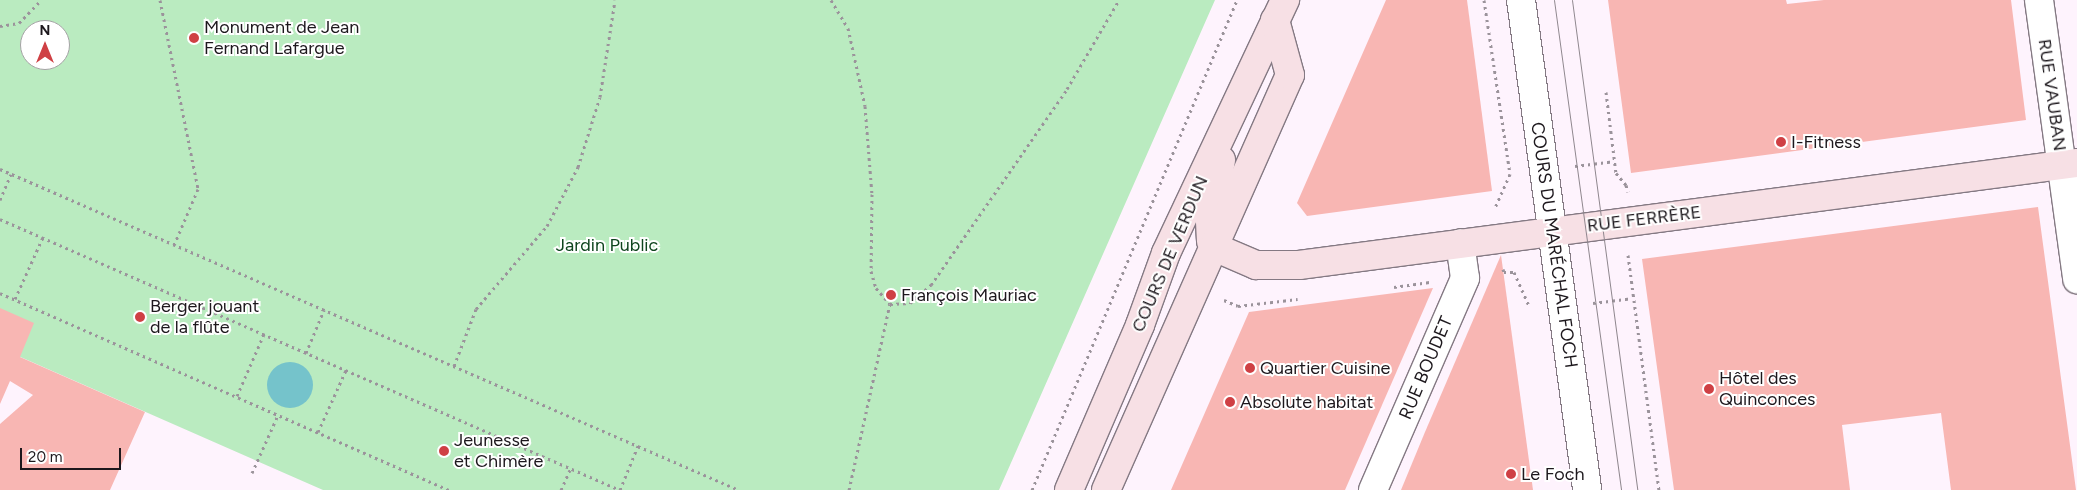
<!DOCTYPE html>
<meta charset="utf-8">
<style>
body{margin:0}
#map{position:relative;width:2077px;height:490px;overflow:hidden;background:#fef3fd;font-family:Figtree,sans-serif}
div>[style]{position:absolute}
.green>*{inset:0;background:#baebc0}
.water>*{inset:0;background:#75c3cb}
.round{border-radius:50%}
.building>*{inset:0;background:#f8b6b3}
.path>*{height:3px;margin-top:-1.5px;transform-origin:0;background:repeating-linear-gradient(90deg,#9b939b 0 2.5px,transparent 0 6.5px)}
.roads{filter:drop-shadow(1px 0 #847983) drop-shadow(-1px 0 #847983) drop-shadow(0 1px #847983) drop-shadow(0 -1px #847983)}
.street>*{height:28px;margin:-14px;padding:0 14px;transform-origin:14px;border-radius:14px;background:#fff}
.secondary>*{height:28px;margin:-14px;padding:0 14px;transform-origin:14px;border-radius:14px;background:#f7e0e5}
.tram>*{height:1px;margin:-0.5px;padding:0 0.5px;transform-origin:0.5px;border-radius:0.5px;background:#8f878e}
.dots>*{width:14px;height:14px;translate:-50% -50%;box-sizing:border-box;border:2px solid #fff;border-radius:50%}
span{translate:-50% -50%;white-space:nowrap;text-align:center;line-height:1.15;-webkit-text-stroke:4px #fff;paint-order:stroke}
.poi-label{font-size:18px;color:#1d181d}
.left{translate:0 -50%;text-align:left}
.street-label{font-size:18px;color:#1d181d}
.park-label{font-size:18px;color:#0e441d}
.north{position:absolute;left:20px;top:20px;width:50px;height:50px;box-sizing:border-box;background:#fff;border:1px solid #a5a3a5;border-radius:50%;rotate:0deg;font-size:14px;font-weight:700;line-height:20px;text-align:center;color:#1d181d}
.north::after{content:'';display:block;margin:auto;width:18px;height:22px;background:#cf4044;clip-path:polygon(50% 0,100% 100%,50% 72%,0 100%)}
.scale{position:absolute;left:20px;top:448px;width:101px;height:22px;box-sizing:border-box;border:2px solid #1d181d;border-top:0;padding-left:6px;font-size:15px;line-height:18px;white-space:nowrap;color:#1d181d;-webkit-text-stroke:4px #fff;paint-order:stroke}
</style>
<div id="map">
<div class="green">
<div style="clip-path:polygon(evenodd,0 0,1215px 0,999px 490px,323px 490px,0 348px,0 0,30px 30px,60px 30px,60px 60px,30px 60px,30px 30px)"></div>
</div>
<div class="water">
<div class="round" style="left:267px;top:362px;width:46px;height:46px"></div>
</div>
<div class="building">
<div style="clip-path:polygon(1386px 0,1467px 0,1492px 191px,1307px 216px,1297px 203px)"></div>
<div style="clip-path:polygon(1608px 0,1786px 0,1787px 4px,1824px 0,2011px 0,2026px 120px,1631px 173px)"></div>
<div style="clip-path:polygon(2038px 207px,2076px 490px,1951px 490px,1941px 413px,1842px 425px,1850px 490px,1674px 490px,1642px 259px)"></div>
<div style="clip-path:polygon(1501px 255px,1533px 490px,1401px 490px,1425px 432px)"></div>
<div style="clip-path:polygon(1433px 288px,1345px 490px,1171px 490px,1249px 312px)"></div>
<div style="clip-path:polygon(0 308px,34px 323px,20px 357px,145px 412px,110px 490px,0 490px,0 424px,33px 395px,10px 381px,0 404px)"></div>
</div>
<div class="path">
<div style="left:160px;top:0;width:193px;rotate:78.6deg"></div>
<div style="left:198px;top:189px;width:61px;rotate:113.2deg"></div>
<div style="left:831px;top:0;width:33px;rotate:59deg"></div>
<div style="left:848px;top:28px;width:80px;rotate:77.7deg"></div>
<div style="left:865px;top:106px;width:88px;rotate:85.5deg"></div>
<div style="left:872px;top:194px;width:77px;rotate:90.7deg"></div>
<div style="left:871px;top:271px;width:18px;rotate:74deg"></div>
<div style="left:876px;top:288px;width:21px;rotate:49deg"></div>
<div style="left:1484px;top:0;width:176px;rotate:81.5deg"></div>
<div style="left:1510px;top:174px;width:37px;rotate:114deg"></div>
<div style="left:0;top:26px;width:19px;rotate:-9deg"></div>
<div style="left:19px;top:23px;width:32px;rotate:-46deg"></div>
<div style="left:1606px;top:92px;width:82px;rotate:83deg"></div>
<div style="left:1616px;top:173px;width:16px;rotate:50deg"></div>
<div style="left:1626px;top:185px;width:7px;rotate:74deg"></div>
<div style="left:1575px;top:166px;width:39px;rotate:-7deg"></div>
<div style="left:0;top:169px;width:806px;rotate:23.48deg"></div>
<div style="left:0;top:200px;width:28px;rotate:-67deg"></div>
<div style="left:0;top:219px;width:677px;rotate:23.61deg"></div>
<div style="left:1628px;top:255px;width:237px;rotate:82.5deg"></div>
<div style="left:1503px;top:269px;width:3px;rotate:72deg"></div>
<div style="left:1504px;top:272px;width:10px"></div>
<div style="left:1514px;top:272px;width:37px;rotate:66deg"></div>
<div style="left:1394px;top:287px;width:36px;rotate:-8deg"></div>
<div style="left:0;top:293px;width:490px;rotate:23.7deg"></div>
<div style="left:15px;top:299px;width:68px;rotate:-65.7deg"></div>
<div style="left:1224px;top:300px;width:15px;rotate:23deg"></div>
<div style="left:1238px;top:306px;width:60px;rotate:-6.7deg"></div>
<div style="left:1593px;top:303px;width:39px;rotate:-7deg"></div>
<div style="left:306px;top:353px;width:47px;rotate:-67.3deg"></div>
<div style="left:454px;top:366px;width:61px;rotate:-68.9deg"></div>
<div style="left:476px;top:309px;width:109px;rotate:-49.5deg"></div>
<div style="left:547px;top:226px;width:67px;rotate:-62.3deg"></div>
<div style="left:578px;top:167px;width:73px;rotate:-72.6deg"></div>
<div style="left:600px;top:97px;width:98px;rotate:-81.2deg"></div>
<div style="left:237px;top:396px;width:68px;rotate:-66.5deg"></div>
<div style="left:318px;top:432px;width:68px;rotate:-65.7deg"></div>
<div style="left:252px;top:473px;width:64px;rotate:-65.9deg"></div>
<div style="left:561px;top:490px;width:24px;rotate:-66deg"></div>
<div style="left:620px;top:490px;width:48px;rotate:-67.8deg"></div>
<div style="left:849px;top:490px;width:190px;rotate:-77.6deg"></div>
<div style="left:890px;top:304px;width:20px;rotate:-3deg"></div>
<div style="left:910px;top:303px;width:28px;rotate:-41deg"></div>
<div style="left:931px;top:285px;width:239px;rotate:-55.2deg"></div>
<div style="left:1067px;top:89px;width:103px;rotate:-59.7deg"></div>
<div style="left:1032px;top:490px;width:531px;rotate:-67.3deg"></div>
</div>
<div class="roads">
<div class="street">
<div style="left:1521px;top:0;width:494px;rotate:82.3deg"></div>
<div style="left:2039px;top:0;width:282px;rotate:82.2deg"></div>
<div style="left:1373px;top:490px;width:231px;rotate:-66.5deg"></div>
<div style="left:1465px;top:278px;width:35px;rotate:-98deg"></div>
</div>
<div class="secondary">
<div style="left:1211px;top:241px;width:22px;rotate:-93deg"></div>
<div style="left:1210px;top:219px;width:60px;rotate:-79.4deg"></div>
<div style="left:1214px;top:247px;width:46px;rotate:23.2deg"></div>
<div style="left:1256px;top:265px;width:43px"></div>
<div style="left:1299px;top:265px;width:785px;rotate:-7.47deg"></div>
<div style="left:1069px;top:490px;width:180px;rotate:-66.7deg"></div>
<div style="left:1140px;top:325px;width:77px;rotate:-70.1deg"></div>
<div style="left:1166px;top:253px;width:280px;rotate:-64.8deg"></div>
<div style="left:1106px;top:490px;width:454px;rotate:-66.1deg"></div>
<div style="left:1290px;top:75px;width:57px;rotate:-105.3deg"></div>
</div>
</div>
<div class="tram">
<div style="left:1554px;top:0;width:495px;rotate:82.2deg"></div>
<div style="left:1572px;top:0;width:494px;rotate:82.4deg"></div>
</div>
<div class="dots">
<div style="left:194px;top:38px;background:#cf4044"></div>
<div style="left:1781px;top:142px;background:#cf4044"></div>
<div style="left:891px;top:295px;background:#cf4044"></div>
<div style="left:140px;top:317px;background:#cf4044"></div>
<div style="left:1250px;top:368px;background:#cf4044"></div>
<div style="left:1709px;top:389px;background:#cf4044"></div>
<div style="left:1230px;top:402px;background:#cf4044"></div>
<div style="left:444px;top:451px;background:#cf4044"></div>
<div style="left:1511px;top:474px;background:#cf4044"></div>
</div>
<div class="poi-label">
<span class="left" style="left:204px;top:38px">Monument de Jean<br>Fernand Lafargue</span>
<span class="left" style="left:1791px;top:142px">I-Fitness</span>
<span class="left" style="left:901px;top:295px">François Mauriac</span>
<span class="left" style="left:150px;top:317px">Berger jouant<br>de la flûte</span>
<span class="left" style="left:1260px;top:368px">Quartier Cuisine</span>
<span class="left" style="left:1719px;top:389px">Hôtel des<br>Quinconces</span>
<span class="left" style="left:1240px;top:402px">Absolute habitat</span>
<span class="left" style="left:454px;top:451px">Jeunesse<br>et Chimère</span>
<span class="left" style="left:1521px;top:474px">Le Foch</span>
</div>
<div class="street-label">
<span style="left:2052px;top:95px;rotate:82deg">RUE VAUBAN</span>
<span style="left:1644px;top:219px;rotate:-7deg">RUE FERRÈRE</span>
<span style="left:1554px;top:245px;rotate:82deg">COURS DU MARÉCHAL FOCH</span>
<span style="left:1170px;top:254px;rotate:-67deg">COURS DE VERDUN</span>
<span style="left:1426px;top:368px;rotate:-67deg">RUE BOUDET</span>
</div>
<div class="park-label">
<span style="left:607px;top:245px">Jardin Public</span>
</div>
<div class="north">N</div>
<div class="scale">20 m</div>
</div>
